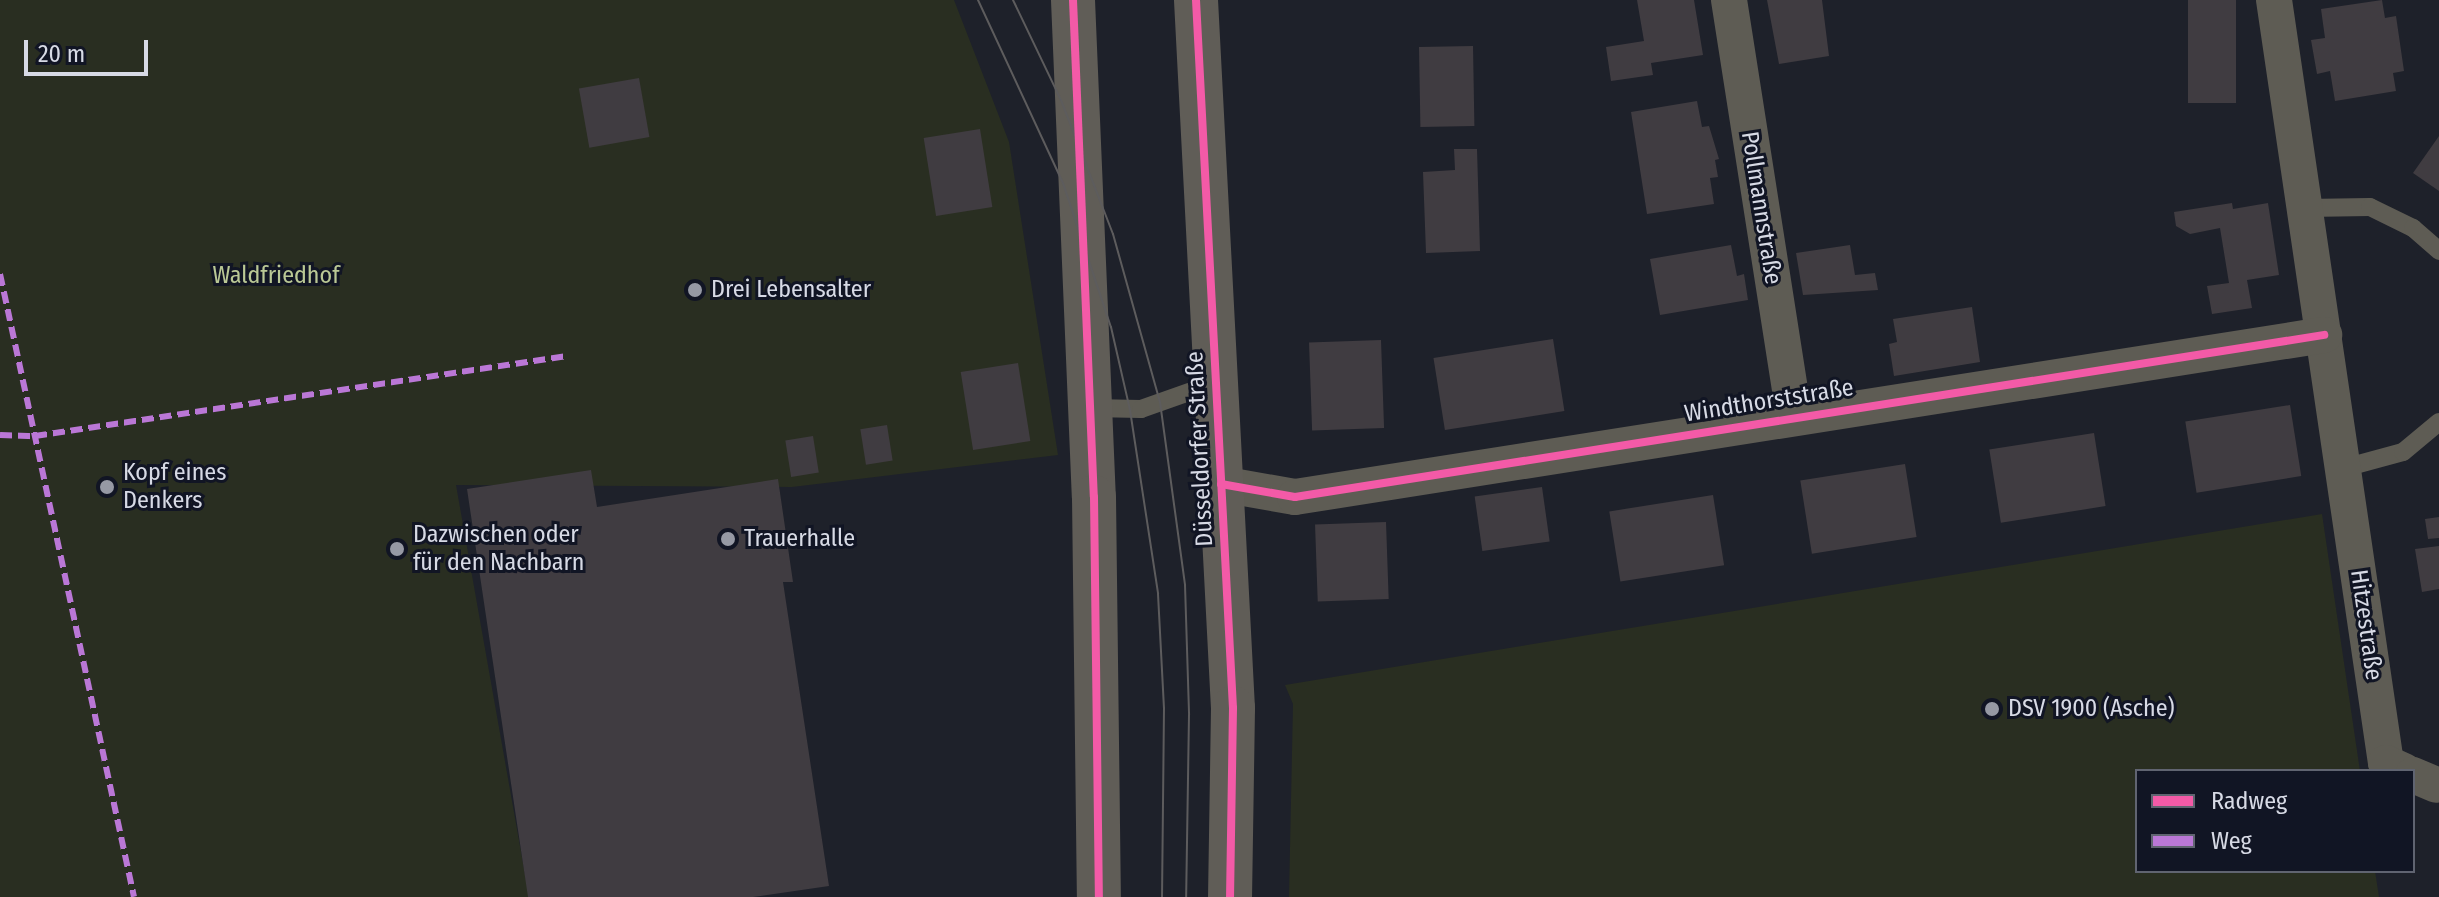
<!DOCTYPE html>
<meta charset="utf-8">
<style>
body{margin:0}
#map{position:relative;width:2439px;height:897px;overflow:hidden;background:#1e212a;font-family:"Fira Sans Condensed",sans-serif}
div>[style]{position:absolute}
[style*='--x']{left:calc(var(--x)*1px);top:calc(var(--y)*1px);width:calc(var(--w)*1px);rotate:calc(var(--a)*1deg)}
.green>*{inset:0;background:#292e21}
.building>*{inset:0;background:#403c41;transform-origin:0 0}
.service>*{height:18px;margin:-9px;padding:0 9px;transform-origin:9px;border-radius:9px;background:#5e5c54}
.minor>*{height:36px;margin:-18px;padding:0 18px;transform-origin:18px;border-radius:18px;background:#5e5c54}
.secondary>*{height:44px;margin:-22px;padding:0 22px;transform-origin:22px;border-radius:22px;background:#605d57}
.tram>*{height:2px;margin:-1px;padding:0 1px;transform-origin:1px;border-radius:1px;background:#5d5c5d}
.quiet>*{height:6px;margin-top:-3px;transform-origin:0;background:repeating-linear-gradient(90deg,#ba77d6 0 12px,transparent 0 18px)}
.cycleway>*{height:8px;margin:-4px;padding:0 4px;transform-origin:4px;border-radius:4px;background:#f35aa7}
.dots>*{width:22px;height:22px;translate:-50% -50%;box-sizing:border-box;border:4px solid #111524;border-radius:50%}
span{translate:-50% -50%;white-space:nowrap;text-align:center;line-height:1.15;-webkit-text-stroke:6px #111524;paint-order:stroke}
.street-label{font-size:24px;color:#d7dae5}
.park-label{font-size:24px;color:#bac895}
.poi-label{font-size:24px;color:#d7dae5}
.left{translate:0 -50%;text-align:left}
.legend{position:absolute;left:2135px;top:769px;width:280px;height:104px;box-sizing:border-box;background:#111524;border:2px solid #606471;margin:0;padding:10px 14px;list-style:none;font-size:24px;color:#d7dae5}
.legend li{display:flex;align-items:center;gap:16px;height:40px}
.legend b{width:40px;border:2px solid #606471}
.scale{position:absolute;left:24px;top:40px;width:124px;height:36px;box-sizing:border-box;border:4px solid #d7dae5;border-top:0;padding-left:10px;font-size:24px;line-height:28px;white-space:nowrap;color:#d7dae5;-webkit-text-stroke:6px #111524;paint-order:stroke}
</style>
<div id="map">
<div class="green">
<i style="clip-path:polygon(0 0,954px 0,1009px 142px,1058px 455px,792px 487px,456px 485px,529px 897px,0 897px)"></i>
<i style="clip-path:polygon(2322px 514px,2360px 771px,2137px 771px,2137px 871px,2375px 871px,2379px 897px,1289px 897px,1293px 704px,1285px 685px)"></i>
</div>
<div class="building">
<i style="clip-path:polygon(1637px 0,1694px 0,1703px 55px,1651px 63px,1653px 75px,1611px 81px,1606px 47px,1644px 41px)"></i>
<i style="clip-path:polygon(1767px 0,1822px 0,1829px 56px,1779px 64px)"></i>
<i style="left:2188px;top:0;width:48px;height:103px"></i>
<i style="clip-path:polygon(2382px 0,2385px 18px,2396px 16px,2404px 71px,2393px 73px,2396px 91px,2335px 101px,2330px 71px,2317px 74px,2311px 40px,2325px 38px,2321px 9px)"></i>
<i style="left:1473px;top:46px;width:80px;height:54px;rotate:89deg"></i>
<i style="left:639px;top:78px;width:60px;height:61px;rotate:80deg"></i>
<i style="clip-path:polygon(1697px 101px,1702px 127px,1709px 126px,1719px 159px,1715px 160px,1718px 177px,1710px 178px,1714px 204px,1647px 214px,1631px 112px)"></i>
<i style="left:980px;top:129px;width:79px;height:57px;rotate:81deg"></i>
<i style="clip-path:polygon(2439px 136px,2439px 191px,2413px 173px)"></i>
<i style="clip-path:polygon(1454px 149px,1477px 149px,1480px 251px,1426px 253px,1423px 172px,1455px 170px)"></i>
<i style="clip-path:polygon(2232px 203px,2233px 209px,2268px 203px,2279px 275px,2247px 280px,2252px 308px,2212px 314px,2207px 286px,2229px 283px,2220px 228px,2190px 234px,2176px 226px,2174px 212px)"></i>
<i style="clip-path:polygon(1731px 245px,1737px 276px,1744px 274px,1748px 300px,1660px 315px,1650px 259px)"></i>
<i style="clip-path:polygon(1850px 245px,1855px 275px,1875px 273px,1878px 290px,1803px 295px,1796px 253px)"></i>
<i style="clip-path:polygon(1972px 307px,1980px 362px,1894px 376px,1889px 344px,1897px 342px,1893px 319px)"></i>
<i style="left:1553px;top:339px;width:73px;height:121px;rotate:81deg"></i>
<i style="left:1381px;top:340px;width:88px;height:72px;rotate:88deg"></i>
<i style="left:1018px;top:363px;width:79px;height:58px;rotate:81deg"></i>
<i style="left:2290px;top:405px;width:72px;height:106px;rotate:81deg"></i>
<i style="left:887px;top:425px;width:36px;height:27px;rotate:81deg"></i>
<i style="left:2094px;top:433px;width:74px;height:106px;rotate:81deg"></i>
<i style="left:813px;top:436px;width:37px;height:28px;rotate:81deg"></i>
<i style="left:1905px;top:464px;width:74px;height:106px;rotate:81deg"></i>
<i style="clip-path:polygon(591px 470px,597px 507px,778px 479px,793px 582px,783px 582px,829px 886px,753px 897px,528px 897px,467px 489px)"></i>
<i style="left:1542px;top:487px;width:55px;height:68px;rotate:82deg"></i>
<i style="left:1713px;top:495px;width:71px;height:105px;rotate:81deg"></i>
<i style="clip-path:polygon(2439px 517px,2439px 538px,2428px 539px,2425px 519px)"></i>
<i style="left:1386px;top:522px;width:77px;height:71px;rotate:88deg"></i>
<i style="clip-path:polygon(2439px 546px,2439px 589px,2422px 592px,2415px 549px)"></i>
</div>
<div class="service">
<i style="--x:2306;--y:208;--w:64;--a:-0.9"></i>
<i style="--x:2370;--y:207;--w:48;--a:26"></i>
<i style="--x:2413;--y:228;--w:35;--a:41"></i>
<i style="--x:1091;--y:408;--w:50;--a:1.1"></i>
<i style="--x:1141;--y:409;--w:78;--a:-19.4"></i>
<i style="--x:2344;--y:468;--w:61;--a:-15.2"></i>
<i style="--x:2403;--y:452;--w:47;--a:-39.8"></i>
</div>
<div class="minor">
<i style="--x:1729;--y:0;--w:421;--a:81.1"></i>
<i style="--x:2274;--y:0;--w:771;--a:81.65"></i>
<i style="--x:2386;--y:763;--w:20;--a:24"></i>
<i style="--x:1221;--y:484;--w:75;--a:10"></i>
<i style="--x:1295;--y:497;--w:1042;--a:-8.95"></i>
<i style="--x:2413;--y:775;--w:25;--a:23"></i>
</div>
<div class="secondary">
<i style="--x:1073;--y:0;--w:497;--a:87.6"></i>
<i style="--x:1094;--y:497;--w:400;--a:89.3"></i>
<i style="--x:1196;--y:0;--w:709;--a:87.01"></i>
<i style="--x:1233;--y:708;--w:189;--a:90.9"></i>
</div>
<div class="tram">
<i style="--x:978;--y:0;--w:202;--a:65.1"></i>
<i style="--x:1063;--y:183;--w:152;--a:71.6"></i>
<i style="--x:1111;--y:327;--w:85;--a:77.1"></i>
<i style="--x:1130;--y:410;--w:186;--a:81.3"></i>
<i style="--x:1158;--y:594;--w:114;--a:87"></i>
<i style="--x:1164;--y:708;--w:189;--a:90.6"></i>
<i style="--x:1013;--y:0;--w:111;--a:64.4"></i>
<i style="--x:1061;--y:100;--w:144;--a:68.8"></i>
<i style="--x:1113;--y:234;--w:174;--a:74.4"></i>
<i style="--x:1160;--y:402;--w:185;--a:82.2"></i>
<i style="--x:1185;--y:585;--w:130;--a:88.2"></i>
<i style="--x:1189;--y:715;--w:182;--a:90.9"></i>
</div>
<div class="quiet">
<i style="--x:0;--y:274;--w:637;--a:77.86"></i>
<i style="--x:0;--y:435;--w:35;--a:2"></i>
<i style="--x:35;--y:436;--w:538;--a:-8.55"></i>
</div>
<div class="cycleway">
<i style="--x:1073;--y:0;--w:497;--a:87.6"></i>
<i style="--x:1094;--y:497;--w:400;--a:89.3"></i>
<i style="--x:1196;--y:0;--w:709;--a:87.01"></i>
<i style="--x:1233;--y:708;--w:189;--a:90.9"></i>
<i style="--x:1221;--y:484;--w:75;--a:10"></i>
<i style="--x:1295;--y:497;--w:1042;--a:-8.95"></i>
</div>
<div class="dots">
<i style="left:695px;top:290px;background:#9699a4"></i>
<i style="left:107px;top:487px;background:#9699a4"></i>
<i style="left:728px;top:539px;background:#9699a4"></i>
<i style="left:397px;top:549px;background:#9699a4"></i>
<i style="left:1992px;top:709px;background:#9699a4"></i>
</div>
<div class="street-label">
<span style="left:1761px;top:208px;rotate:81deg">Pollmannstraße</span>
<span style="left:1769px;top:401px;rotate:-9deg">Windthorststraße</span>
<span style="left:1200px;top:449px;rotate:-93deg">Düsseldorfer Straße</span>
<span style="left:2366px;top:625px;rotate:82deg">Hitzestraße</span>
</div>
<div class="park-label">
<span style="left:276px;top:276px">Waldfriedhof</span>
</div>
<div class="poi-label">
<span class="left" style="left:711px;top:290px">Drei Lebensalter</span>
<span class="left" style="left:123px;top:487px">Kopf eines<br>Denkers</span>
<span class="left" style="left:413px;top:549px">Dazwischen oder<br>für den Nachbarn</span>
<span class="left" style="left:744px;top:539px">Trauerhalle</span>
<span class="left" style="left:2008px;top:709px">DSV 1900 (Asche)</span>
</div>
<ul class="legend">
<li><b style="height:10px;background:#f35aa7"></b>Radweg</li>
<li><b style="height:10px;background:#ba77d6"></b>Weg</li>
</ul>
<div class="scale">20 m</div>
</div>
